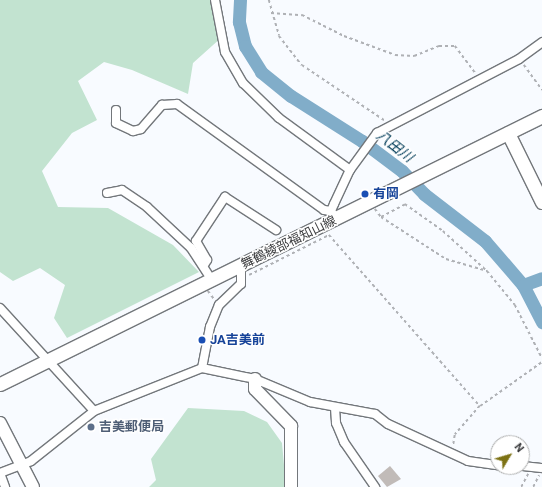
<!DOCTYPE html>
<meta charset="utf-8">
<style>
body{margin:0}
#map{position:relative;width:542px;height:487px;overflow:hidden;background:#f8fbff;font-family:Roboto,"Noto Sans JP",sans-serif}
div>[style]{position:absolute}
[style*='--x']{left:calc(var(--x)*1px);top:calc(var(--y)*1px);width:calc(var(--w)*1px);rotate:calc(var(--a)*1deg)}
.green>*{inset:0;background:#c2e3d0}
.river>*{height:13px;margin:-6.5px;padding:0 6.5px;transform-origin:6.5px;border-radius:6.5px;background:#81adc9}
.building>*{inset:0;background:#c1bbb8}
.path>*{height:1.5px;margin-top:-0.75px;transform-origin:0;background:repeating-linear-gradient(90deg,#afb1b5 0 3px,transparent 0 6px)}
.roads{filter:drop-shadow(1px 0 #73777b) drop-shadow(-1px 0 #73777b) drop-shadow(0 1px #73777b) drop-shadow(0 -1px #73777b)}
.street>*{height:8px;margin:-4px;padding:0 4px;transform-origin:4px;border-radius:4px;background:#fff}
.secondary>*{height:12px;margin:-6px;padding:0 6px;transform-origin:6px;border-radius:6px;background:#fff}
.primary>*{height:13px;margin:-6.5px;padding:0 6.5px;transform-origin:6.5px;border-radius:6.5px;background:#fff}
.dots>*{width:11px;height:11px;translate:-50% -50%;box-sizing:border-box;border:2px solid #fff;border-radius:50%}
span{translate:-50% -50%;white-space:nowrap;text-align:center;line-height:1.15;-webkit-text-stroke:3px #fff;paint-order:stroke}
.transit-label{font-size:13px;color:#164399;font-weight:700}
.left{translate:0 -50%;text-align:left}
.street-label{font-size:13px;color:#3a3b3d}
.service-label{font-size:13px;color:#4e5e75;font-weight:700}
.water-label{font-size:14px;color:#023d5a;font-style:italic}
.north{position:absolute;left:490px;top:435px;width:40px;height:40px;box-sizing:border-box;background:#fff;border:1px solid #b0b1b1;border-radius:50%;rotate:52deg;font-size:11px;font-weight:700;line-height:16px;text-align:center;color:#3a3b3d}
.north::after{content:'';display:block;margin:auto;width:14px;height:18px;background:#7d7214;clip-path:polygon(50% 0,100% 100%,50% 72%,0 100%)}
</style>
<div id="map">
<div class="green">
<i style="clip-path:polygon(0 0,210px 0,222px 37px,193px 63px,188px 94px,132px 70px,104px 62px,78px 81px,97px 120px,72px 133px,42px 171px,58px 207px,108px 208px,173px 245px,199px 272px,67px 338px,54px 318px,65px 285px,40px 268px,13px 281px,0 272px)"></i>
<i style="clip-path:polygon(188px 408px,244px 411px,267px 422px,282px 443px,286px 487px,149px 487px,156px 480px,151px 459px)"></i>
</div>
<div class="river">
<i style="--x:240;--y:0;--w:22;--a:93"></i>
<i style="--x:239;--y:22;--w:25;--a:76"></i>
<i style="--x:245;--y:46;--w:31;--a:58"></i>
<i style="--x:261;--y:72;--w:38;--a:39"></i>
<i style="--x:291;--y:96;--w:84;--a:32.4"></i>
<i style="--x:362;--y:141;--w:50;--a:36.9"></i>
<i style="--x:402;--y:171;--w:32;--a:46"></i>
<i style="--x:424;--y:194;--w:77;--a:37.6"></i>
<i style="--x:485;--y:241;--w:58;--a:49.2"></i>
<i style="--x:523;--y:285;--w:42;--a:62.8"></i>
<i style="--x:523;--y:285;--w:20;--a:-20"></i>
</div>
<div class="building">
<i style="clip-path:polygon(390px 466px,401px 479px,387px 487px,378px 476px)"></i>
</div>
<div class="path">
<i style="--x:269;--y:0;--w:37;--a:74"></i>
<i style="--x:279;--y:36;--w:37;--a:52"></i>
<i style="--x:302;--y:65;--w:99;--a:33.9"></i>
<i style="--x:271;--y:13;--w:31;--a:4"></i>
<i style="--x:302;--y:15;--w:47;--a:26.6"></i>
<i style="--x:344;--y:36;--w:54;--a:20.4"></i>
<i style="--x:395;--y:55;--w:19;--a:3"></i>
<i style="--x:414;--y:56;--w:27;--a:-22"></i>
<i style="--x:439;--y:46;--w:16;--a:0"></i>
<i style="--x:455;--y:46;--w:35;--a:53"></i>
<i style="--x:524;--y:65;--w:31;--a:54"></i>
<i style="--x:375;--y:209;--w:10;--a:53"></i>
<i style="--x:381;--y:217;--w:77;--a:32.9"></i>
<i style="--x:446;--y:259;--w:43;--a:16.3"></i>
<i style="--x:487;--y:271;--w:44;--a:50.5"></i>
<i style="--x:515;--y:305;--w:59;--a:63"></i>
<i style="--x:381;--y:217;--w:27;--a:-28"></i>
<i style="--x:405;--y:204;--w:47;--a:35.4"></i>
<i style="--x:443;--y:231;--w:58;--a:42.2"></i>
<i style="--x:249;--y:275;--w:89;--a:-26.6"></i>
<i style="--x:329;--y:235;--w:228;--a:48.6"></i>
<i style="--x:480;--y:406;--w:38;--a:131"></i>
<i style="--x:455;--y:435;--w:12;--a:99"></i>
<i style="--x:208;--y:291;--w:10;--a:53"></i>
<i style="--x:480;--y:406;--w:76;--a:-35.4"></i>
<i style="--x:521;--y:487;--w:15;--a:-62"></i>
<i style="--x:533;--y:487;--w:13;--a:-63"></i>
</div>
<div class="roads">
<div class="street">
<i style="--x:215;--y:0;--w:53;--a:79.1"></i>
<i style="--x:225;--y:52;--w:36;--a:60"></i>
<i style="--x:243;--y:83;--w:50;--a:44.2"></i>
<i style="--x:279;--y:118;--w:88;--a:36.2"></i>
<i style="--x:116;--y:110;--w:13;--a:90"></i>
<i style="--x:116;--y:123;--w:19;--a:25"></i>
<i style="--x:133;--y:131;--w:8;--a:-14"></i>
<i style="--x:141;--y:129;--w:32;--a:-49"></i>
<i style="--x:162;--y:105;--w:15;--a:-4"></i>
<i style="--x:177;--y:104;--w:181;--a:35.8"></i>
<i style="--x:324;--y:210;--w:7;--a:8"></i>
<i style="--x:107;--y:193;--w:15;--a:-11"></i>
<i style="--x:122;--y:190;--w:30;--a:34"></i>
<i style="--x:147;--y:207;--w:60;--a:43"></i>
<i style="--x:191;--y:248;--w:38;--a:57"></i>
<i style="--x:337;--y:220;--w:11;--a:-124"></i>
<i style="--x:331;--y:211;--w:8;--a:-67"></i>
<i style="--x:334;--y:204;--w:38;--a:-65"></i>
<i style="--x:350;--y:170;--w:46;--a:-53.9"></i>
<i style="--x:377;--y:133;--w:160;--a:-27.5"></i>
<i style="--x:519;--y:59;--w:29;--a:-36"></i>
<i style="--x:204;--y:265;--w:6;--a:-59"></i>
<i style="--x:207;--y:260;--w:22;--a:-120"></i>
<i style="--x:196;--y:241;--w:53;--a:-56.6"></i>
<i style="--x:225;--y:197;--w:61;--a:32.9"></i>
<i style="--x:0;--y:308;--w:139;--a:47.6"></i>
<i style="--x:202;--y:368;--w:42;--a:-79"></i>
<i style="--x:210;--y:327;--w:24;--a:-68"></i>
<i style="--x:219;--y:305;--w:30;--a:-44"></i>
<i style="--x:241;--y:284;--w:18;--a:-90"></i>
<i style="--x:335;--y:408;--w:15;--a:86"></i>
<i style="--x:336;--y:423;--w:21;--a:67"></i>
<i style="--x:344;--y:442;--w:55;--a:55.4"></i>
<i style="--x:522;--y:466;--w:20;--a:6"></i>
<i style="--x:0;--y:473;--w:33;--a:-21"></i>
<i style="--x:31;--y:461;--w:80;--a:-38.4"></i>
<i style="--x:94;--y:411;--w:116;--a:-21.7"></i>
<i style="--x:202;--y:368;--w:54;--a:11.7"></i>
<i style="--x:255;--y:379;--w:60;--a:22.7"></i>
<i style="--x:310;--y:402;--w:66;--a:10.5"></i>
<i style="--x:375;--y:414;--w:16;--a:38"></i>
<i style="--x:388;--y:424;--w:88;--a:24.8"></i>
<i style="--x:468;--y:461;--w:30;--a:8"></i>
<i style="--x:0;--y:473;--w:15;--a:70"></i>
</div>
<div class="secondary">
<i style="--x:255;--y:379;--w:10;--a:90"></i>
<i style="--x:255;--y:389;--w:52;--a:45.8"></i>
<i style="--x:291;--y:426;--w:61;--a:90"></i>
<i style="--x:0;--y:423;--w:72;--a:62.7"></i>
</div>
<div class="primary">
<i style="--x:508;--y:133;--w:77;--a:63.8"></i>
<i style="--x:0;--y:384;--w:605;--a:-26.31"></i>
</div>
</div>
<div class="dots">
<i style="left:365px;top:194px;background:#1a4fb4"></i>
<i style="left:202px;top:340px;background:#1a4fb4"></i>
<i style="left:91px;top:427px;background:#5c6f8a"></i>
</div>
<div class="transit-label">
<span class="left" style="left:373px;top:194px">有岡</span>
<span class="left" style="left:210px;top:340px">JA吉美前</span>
</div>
<div class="street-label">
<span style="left:289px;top:243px;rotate:-26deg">舞鶴綾部福知山線</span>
</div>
<div class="service-label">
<span class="left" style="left:99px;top:427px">吉美郵便局</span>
</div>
<div class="water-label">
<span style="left:395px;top:146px;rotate:38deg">八田川</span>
</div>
<div class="north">N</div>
</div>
